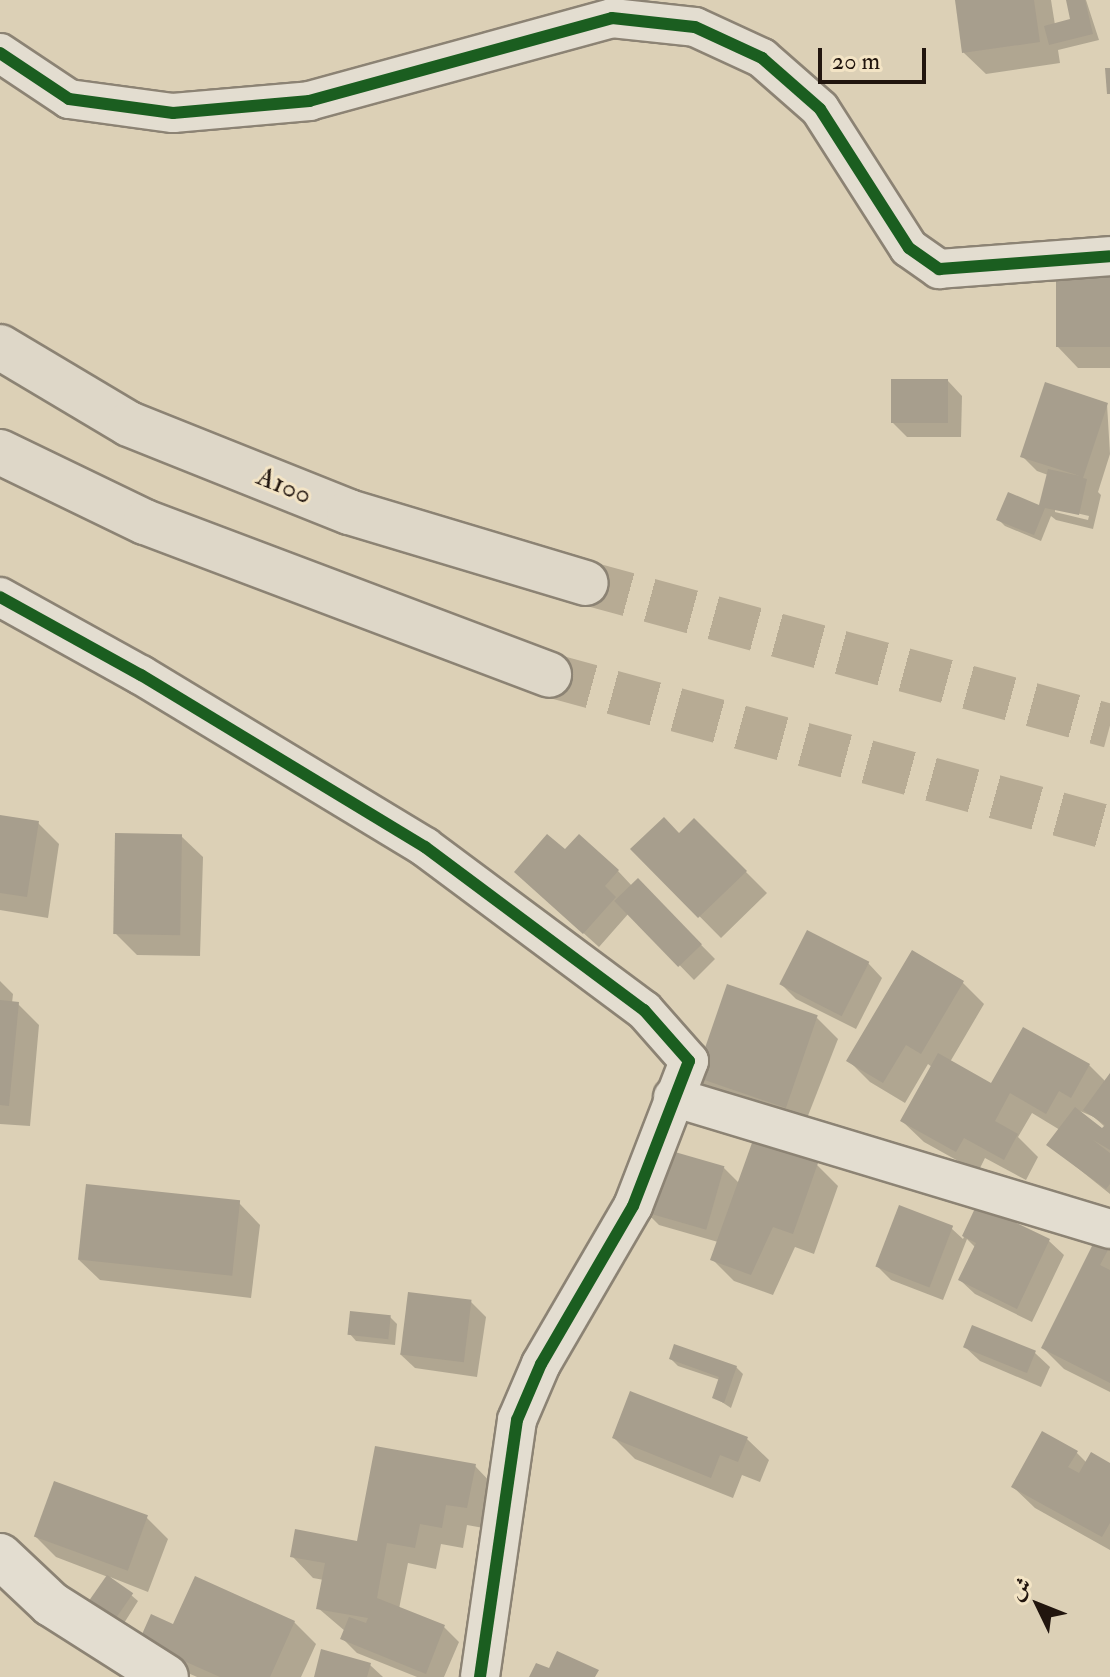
<!DOCTYPE html>
<meta charset="utf-8">
<style>
body{margin:0}
#map{position:relative;width:1110px;height:1677px;overflow:hidden;background:#dcd0b6;font-family:"IM FELL Double Pica",Amiri,serif}
div>[style]{position:absolute}
[style*='--x']{left:calc(var(--x)*1px);top:calc(var(--y)*1px);width:calc(var(--w)*1px);rotate:calc(var(--a)*1deg)}
.shadow>*{inset:0;background:#0003}
.building>*{inset:0;background:#a79e8d;transform-origin:0 0}
.motorway-tunnel>*{height:44px;margin-top:-22px;transform-origin:0;background:repeating-linear-gradient(90deg,#b7ab94 0 44px,transparent 0 66px)}
.roads{filter:drop-shadow(2px 0 #8c8374) drop-shadow(-2px 0 #8c8374) drop-shadow(0 2px #8c8374) drop-shadow(0 -2px #8c8374)}
.minor>*{height:38px;margin:-19px;padding:0 19px;transform-origin:19px;border-radius:19px;background:#e3ddd0}
.tertiary>*{height:44px;margin:-22px;padding:0 22px;transform-origin:22px;border-radius:22px;background:#e3ddd0}
.motorway>*{height:44px;margin:-22px;padding:0 22px;transform-origin:22px;border-radius:22px;background:#ded7c8}
.cycleway>*{height:12px;margin:-6px;padding:0 6px;transform-origin:6px;border-radius:6px;background:#1b5e20}
span{translate:-50% -50%;white-space:nowrap;text-align:center;line-height:1.15;-webkit-text-stroke:6px #f3e4c5;paint-order:stroke}
.street-label{font-size:28px;color:#21150e}
.north{position:absolute;left:998px;top:1565px;width:80px;height:80px;-webkit-text-stroke:6px #f3e4c5;paint-order:stroke;rotate:313deg;font-size:22px;font-weight:700;line-height:32px;text-align:center;color:#21150e}
.north::after{content:'';display:block;margin:auto;width:28px;height:36px;background:#21150e;clip-path:polygon(50% 0,100% 100%,50% 72%,0 100%)}
.scale{position:absolute;left:818px;top:48px;width:108px;height:36px;box-sizing:border-box;border:4px solid #21150e;border-top:0;padding-left:10px;font-size:24px;line-height:28px;white-space:nowrap;color:#21150e;-webkit-text-stroke:6px #f3e4c5;paint-order:stroke}
</style>
<div id="map">
<div class="shadow">
<i style="clip-path:polygon(957px 0,1051px 0,1055px 25px,1073px 21px,1070px 0,1086px 0,1099px 40px,1058px 50px,1060px 63px,986px 74px,964px 53px)"></i>
<i style="clip-path:polygon(1110px 274px,1110px 368px,1078px 368px,1057px 346px)"></i>
<i style="clip-path:polygon(948px 381px,962px 396px,961px 437px,907px 437px,892px 422px)"></i>
<i style="clip-path:polygon(evenodd,1107px 404px,1110px 454px,1098px 492px,1101px 495px,1093px 529px,1056px 520px,1051px 516px,1041px 541px,1005px 526px,998px 519px,1040px 508px,1048px 475px,1037px 471px,1022px 456px,1107px 404px,1055px 508px,1089px 516px,1088px 520px,1055px 512px,1055px 508px)"></i>
<i style="clip-path:polygon(0 817px,38px 823px,59px 844px,48px 918px,0 910px)"></i>
<i style="clip-path:polygon(694px 820px,767px 893px,721px 938px,633px 849px,679px 835px)"></i>
<i style="clip-path:polygon(181px 836px,203px 857px,200px 956px,137px 955px,115px 933px)"></i>
<i style="clip-path:polygon(565px 852px,618px 871px,632px 886px,638px 881px,715px 959px,694px 980px,629px 913px,599px 947px,531px 886px)"></i>
<i style="clip-path:polygon(868px 963px,882px 978px,856px 1029px,796px 999px,782px 985px)"></i>
<i style="clip-path:polygon(0 981px,13px 994px,12px 1003px,18px 1004px,39px 1025px,30px 1126px,0 1124px)"></i>
<i style="clip-path:polygon(evenodd,962px 982px,984px 1004px,950px 1062px,992px 1085px,1089px 1065px,1106px 1082px,1110px 1077px,1110px 1194px,1049px 1145px,1060px 1130px,1032px 1113px,1018px 1137px,1038px 1157px,1026px 1180px,985px 1158px,978px 1172px,924px 1142px,902px 1121px,932px 1067px,928px 1064px,905px 1103px,870px 1082px,849px 1061px,962px 982px,1080px 1111px,1094px 1117px,1105px 1127px,1103px 1131px,1080px 1111px)"></i>
<i style="clip-path:polygon(817px 1018px,838px 1039px,802px 1131px,714px 1096px,693px 1075px)"></i>
<i style="clip-path:polygon(663px 1151px,724px 1168px,739px 1183px,817px 1165px,838px 1186px,814px 1254px,795px 1247px,773px 1295px,734px 1281px,712px 1259px,718px 1242px,659px 1225px,645px 1211px)"></i>
<i style="clip-path:polygon(239px 1203px,260px 1225px,251px 1298px,100px 1280px,78px 1259px)"></i>
<i style="clip-path:polygon(978px 1207px,1049px 1241px,1064px 1255px,1032px 1322px,975px 1294px,960px 1280px,976px 1248px,967px 1239px,943px 1300px,891px 1280px,877px 1266px,951px 1228px,963px 1239px)"></i>
<i style="clip-path:polygon(1110px 1239px,1110px 1392px,1064px 1369px,1043px 1348px)"></i>
<i style="clip-path:polygon(471px 1302px,486px 1317px,477px 1377px,415px 1368px,400px 1354px)"></i>
<i style="clip-path:polygon(390px 1317px,397px 1324px,395px 1345px,356px 1341px,350px 1334px)"></i>
<i style="clip-path:polygon(973px 1327px,1035px 1353px,1050px 1367px,1041px 1387px,980px 1361px,965px 1347px)"></i>
<i style="clip-path:polygon(671px 1359px,736px 1367px,743px 1374px,731px 1408px,714px 1397px,720px 1380px,678px 1366px)"></i>
<i style="clip-path:polygon(614px 1438px,747px 1439px,769px 1460px,760px 1482px,742px 1475px,733px 1498px,635px 1459px)"></i>
<i style="clip-path:polygon(1076px 1452px,1087px 1463px,1110px 1465px,1110px 1550px,1035px 1508px,1013px 1487px)"></i>
<i style="clip-path:polygon(475px 1466px,496px 1488px,489px 1529px,467px 1525px,463px 1548px,441px 1544px,436px 1569px,408px 1563px,399px 1609px,444px 1627px,459px 1642px,444px 1677px,417px 1677px,357px 1653px,342px 1638px,345px 1631px,318px 1608px,324px 1580px,313px 1578px,292px 1556px,359px 1543px)"></i>
<i style="clip-path:polygon(146px 1517px,168px 1539px,148px 1592px,110px 1577px,138px 1601px,119px 1631px,95px 1614px,108px 1577px,56px 1557px,35px 1536px)"></i>
<i style="clip-path:polygon(294px 1622px,316px 1644px,301px 1677px,197px 1677px,163px 1662px,174px 1626px)"></i>
<i style="clip-path:polygon(370px 1665px,383px 1677px,317px 1677px)"></i>
</div>
<div class="building">
<i style="clip-path:polygon(955px 0,1034px 0,1040px 42px,962px 53px)"></i>
<i style="clip-path:polygon(1066px 0,1085px 0,1093px 34px,1049px 45px,1044px 26px,1070px 19px)"></i>
<i style="clip-path:polygon(1105px 68px,1110px 68px,1110px 94px,1107px 94px)"></i>
<i style="left:1056px;top:272px;width:54px;height:75px"></i>
<i style="left:891px;top:379px;width:57px;height:44px"></i>
<i style="clip-path:polygon(1045px 382px,1108px 403px,1083px 478px,1087px 479px,1079px 515px,1045px 508px,1034px 535px,996px 520px,1008px 492px,1039px 505px,1048px 469px,1080px 476px,1020px 457px)"></i>
<i style="clip-path:polygon(0 815px,39px 821px,27px 897px,0 893px)"></i>
<i style="clip-path:polygon(664px 817px,679px 833px,694px 818px,747px 871px,698px 918px,630px 849px)"></i>
<i style="left:115px;top:833px;width:67px;height:101px;rotate:1deg"></i>
<i style="clip-path:polygon(547px 834px,565px 849px,579px 834px,619px 870px,605px 886px,616px 897px,583px 934px,514px 872px)"></i>
<i style="left:638px;top:878px;width:92px;height:33px;rotate:46deg"></i>
<i style="left:807px;top:930px;width:70px;height:61px;rotate:27deg"></i>
<i style="clip-path:polygon(912px 950px,964px 981px,921px 1054px,906px 1045px,883px 1083px,846px 1061px)"></i>
<i style="left:727px;top:984px;width:96px;height:98px;rotate:19deg"></i>
<i style="clip-path:polygon(0 1000px,19px 1002px,9px 1106px,0 1105px)"></i>
<i style="clip-path:polygon(1023px 1027px,1090px 1064px,1071px 1098px,1059px 1091px,1046px 1114px,1010px 1093px,995px 1121px,1018px 1134px,1004px 1160px,964px 1138px,956px 1152px,900px 1121px,938px 1053px,991px 1083px)"></i>
<i style="clip-path:polygon(1110px 1073px,1110px 1150px,1093px 1140px,1110px 1153px,1110px 1184px,1106px 1189px,1046px 1145px,1075px 1107px,1102px 1128px,1105px 1125px,1083px 1110px)"></i>
<i style="clip-path:polygon(753px 1140px,818px 1163px,793px 1234px,773px 1227px,751px 1275px,710px 1260px)"></i>
<i style="left:661px;top:1148px;width:66px;height:66px;rotate:16deg"></i>
<i style="left:86px;top:1184px;width:155px;height:76px;rotate:6deg"></i>
<i style="clip-path:polygon(977px 1204px,1050px 1239px,1017px 1309px,958px 1280px,976px 1243px,962px 1236px)"></i>
<i style="left:899px;top:1205px;width:58px;height:66px;rotate:21deg"></i>
<i style="clip-path:polygon(1099px 1232px,1110px 1246px,1100px 1265px,1110px 1270px,1110px 1383px,1041px 1348px)"></i>
<i style="left:408px;top:1292px;width:64px;height:63px;rotate:7deg"></i>
<i style="left:350px;top:1311px;width:41px;height:24px;rotate:6deg"></i>
<i style="left:972px;top:1325px;width:69px;height:24px;rotate:22deg"></i>
<i style="clip-path:polygon(674px 1344px,737px 1366px,724px 1403px,712px 1398px,719px 1377px,669px 1359px)"></i>
<i style="clip-path:polygon(630px 1391px,748px 1437px,738px 1462px,720px 1455px,711px 1478px,612px 1438px)"></i>
<i style="clip-path:polygon(1042px 1431px,1078px 1451px,1068px 1467px,1079px 1473px,1091px 1452px,1110px 1463px,1110px 1523px,1102px 1537px,1011px 1487px)"></i>
<i style="clip-path:polygon(375px 1446px,476px 1464px,467px 1508px,446px 1505px,442px 1528px,420px 1524px,415px 1548px,387px 1543px,377px 1598px,445px 1625px,426px 1674px,340px 1639px,349px 1617px,366px 1623px,368px 1618px,316px 1609px,325px 1563px,290px 1557px,295px 1529px,357px 1541px)"></i>
<i style="left:54px;top:1481px;width:100px;height:59px;rotate:20deg"></i>
<i style="left:107px;top:1575px;width:32px;height:39px;rotate:35deg"></i>
<i style="clip-path:polygon(195px 1576px,295px 1621px,270px 1677px,220px 1677px,139px 1641px,151px 1614px,173px 1624px)"></i>
<i style="clip-path:polygon(321px 1649px,371px 1663px,367px 1677px,314px 1677px)"></i>
<i style="clip-path:polygon(557px 1651px,599px 1670px,595px 1677px,529px 1677px,536px 1663px,549px 1668px)"></i>
</div>
<div class="motorway-tunnel">
<i style="--x:586;--y:583;--w:543;--a:15.26"></i>
<i style="--x:549;--y:675;--w:581;--a:15.26"></i>
</div>
<div class="roads">
<div class="minor">
<i style="--x:0;--y:53;--w:83;--a:33.7"></i>
<i style="--x:69;--y:99;--w:105;--a:7.7"></i>
<i style="--x:173;--y:113;--w:137;--a:-5"></i>
<i style="--x:309;--y:101;--w:314;--a:-15.3"></i>
<i style="--x:612;--y:18;--w:83;--a:6.2"></i>
<i style="--x:695;--y:27;--w:74;--a:24.8"></i>
<i style="--x:762;--y:58;--w:77;--a:41.3"></i>
<i style="--x:820;--y:109;--w:165;--a:57.4"></i>
<i style="--x:909;--y:248;--w:37;--a:35"></i>
<i style="--x:939;--y:269;--w:171;--a:-4.3"></i>
<i style="--x:0;--y:597;--w:161;--a:29"></i>
<i style="--x:141;--y:675;--w:332;--a:31.2"></i>
<i style="--x:425;--y:847;--w:273;--a:36.7"></i>
<i style="--x:644;--y:1010;--w:68;--a:48.6"></i>
<i style="--x:689;--y:1061;--w:155;--a:111.1"></i>
<i style="--x:633;--y:1206;--w:183;--a:120.2"></i>
<i style="--x:541;--y:1364;--w:61;--a:113.2"></i>
<i style="--x:517;--y:1420;--w:260;--a:98.2"></i>
<i style="--x:673;--y:1097;--w:457;--a:16.8"></i>
</div>
<div class="tertiary">
<i style="--x:0;--y:1556;--w:70;--a:43.3"></i>
<i style="--x:51;--y:1604;--w:136;--a:32.4"></i>
</div>
<div class="motorway">
<i style="--x:0;--y:347;--w:150;--a:30.8"></i>
<i style="--x:129;--y:424;--w:237;--a:21.8"></i>
<i style="--x:349;--y:512;--w:247;--a:16.7"></i>
<i style="--x:0;--y:452;--w:161;--a:25.8"></i>
<i style="--x:145;--y:522;--w:432;--a:20.7"></i>
</div>
</div>
<div class="cycleway">
<i style="--x:0;--y:53;--w:83;--a:33.7"></i>
<i style="--x:69;--y:99;--w:105;--a:7.7"></i>
<i style="--x:173;--y:113;--w:137;--a:-5"></i>
<i style="--x:309;--y:101;--w:314;--a:-15.3"></i>
<i style="--x:612;--y:18;--w:83;--a:6.2"></i>
<i style="--x:695;--y:27;--w:74;--a:24.8"></i>
<i style="--x:762;--y:58;--w:77;--a:41.3"></i>
<i style="--x:820;--y:109;--w:165;--a:57.4"></i>
<i style="--x:909;--y:248;--w:37;--a:35"></i>
<i style="--x:939;--y:269;--w:171;--a:-4.3"></i>
<i style="--x:0;--y:597;--w:161;--a:29"></i>
<i style="--x:141;--y:675;--w:332;--a:31.2"></i>
<i style="--x:425;--y:847;--w:273;--a:36.7"></i>
<i style="--x:644;--y:1010;--w:68;--a:48.6"></i>
<i style="--x:689;--y:1061;--w:155;--a:111.1"></i>
<i style="--x:633;--y:1206;--w:183;--a:120.2"></i>
<i style="--x:541;--y:1364;--w:61;--a:113.2"></i>
<i style="--x:517;--y:1420;--w:260;--a:98.2"></i>
</div>
<div class="street-label">
<span style="left:284px;top:486px;rotate:22deg">A100</span>
</div>
<div class="north">ش</div>
<div class="scale">20 m</div>
</div>
